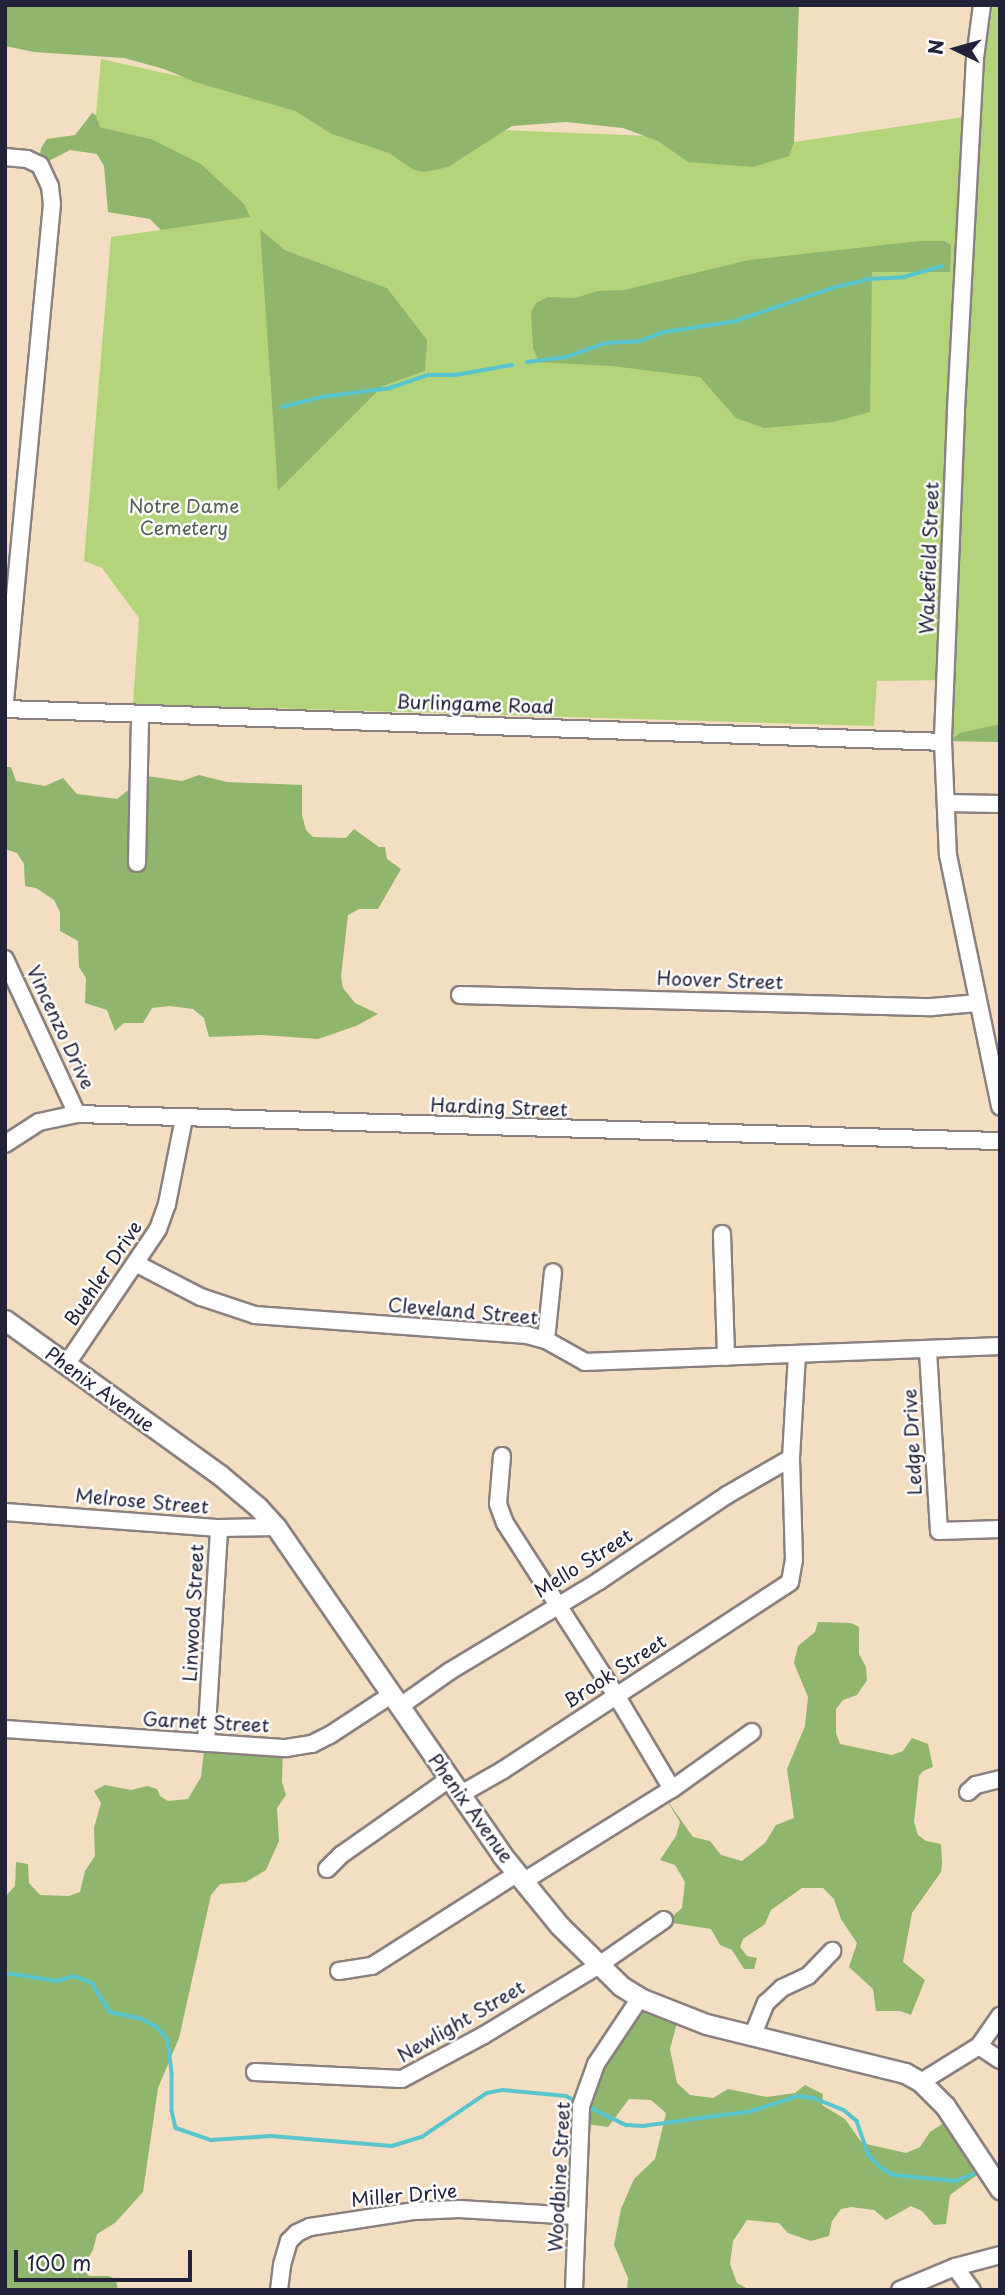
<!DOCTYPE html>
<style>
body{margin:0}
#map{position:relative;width:1005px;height:2295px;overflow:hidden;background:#f3dec1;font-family:"Playpen Sans",sans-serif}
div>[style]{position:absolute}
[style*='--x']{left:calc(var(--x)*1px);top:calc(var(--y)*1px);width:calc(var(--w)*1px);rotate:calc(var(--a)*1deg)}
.green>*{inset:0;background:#b4d47c}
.forest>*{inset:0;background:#8fb66c}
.stream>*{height:3.5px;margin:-1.75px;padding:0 1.75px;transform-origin:1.75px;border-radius:1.75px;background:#58c5ce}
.roads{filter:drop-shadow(2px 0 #8a807e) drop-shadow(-2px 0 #8a807e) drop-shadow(0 2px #8a807e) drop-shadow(0 -2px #8a807e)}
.minor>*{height:16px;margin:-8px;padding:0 8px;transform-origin:8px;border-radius:8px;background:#fff}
.major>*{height:19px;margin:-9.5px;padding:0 9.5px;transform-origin:9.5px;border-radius:9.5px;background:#fff}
span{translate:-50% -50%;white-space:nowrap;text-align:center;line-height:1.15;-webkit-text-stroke:5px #fff;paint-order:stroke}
.park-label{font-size:19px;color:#556052}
.street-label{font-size:19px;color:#22223b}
.frame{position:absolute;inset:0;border:7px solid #22223b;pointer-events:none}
.north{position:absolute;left:921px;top:14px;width:70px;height:70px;-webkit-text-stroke:5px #fff;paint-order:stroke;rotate:275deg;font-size:19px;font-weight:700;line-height:28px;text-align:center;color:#22223b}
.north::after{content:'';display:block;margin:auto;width:24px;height:32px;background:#22223b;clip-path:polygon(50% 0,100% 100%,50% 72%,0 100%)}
.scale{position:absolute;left:14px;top:2250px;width:178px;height:32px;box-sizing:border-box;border:4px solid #22223b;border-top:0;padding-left:9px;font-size:21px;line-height:24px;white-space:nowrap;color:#22223b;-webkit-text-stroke:5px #fff;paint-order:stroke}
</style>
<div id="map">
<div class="green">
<i style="clip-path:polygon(evenodd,993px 5px,1000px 5px,1000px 742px,949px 741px,952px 680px,877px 681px,874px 726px,133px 704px,139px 618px,102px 568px,84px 561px,111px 237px,249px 217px,151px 139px,100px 127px,96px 115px,101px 59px,406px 126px,794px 142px,971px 116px,972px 100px,981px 99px,983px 69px,993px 5px,261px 230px,285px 250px,387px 288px,425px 371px,383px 386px,279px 490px,261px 230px)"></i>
</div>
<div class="forest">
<i style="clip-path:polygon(5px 5px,799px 5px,794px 142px,789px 156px,753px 167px,688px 162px,658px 141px,623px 128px,566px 122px,512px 126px,448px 167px,425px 172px,414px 170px,389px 153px,332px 134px,295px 111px,195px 82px,164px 69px,124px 58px,34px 52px,5px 46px)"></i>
<i style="clip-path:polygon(92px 113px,96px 115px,100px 127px,151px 139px,201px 164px,244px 204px,250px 217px,161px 230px,150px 219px,108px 212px,104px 166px,97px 154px,70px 150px,39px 166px,41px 148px,47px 139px,75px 135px)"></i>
<i style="clip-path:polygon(260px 229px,285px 250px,387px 288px,427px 340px,425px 371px,383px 386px,278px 491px)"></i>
<i style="clip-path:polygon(920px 241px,945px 241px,951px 245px,950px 272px,872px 272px,870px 412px,833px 422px,764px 428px,736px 418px,700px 377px,612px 366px,539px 362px,533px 348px,531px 313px,536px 303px,548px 297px,575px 298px,598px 291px,624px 290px,749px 260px)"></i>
<i style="clip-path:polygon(1000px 724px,1000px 742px,949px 741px,960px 733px)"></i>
<i style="clip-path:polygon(5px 767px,11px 767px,16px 781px,45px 786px,63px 778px,77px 794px,117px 799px,146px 776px,182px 781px,199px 775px,227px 782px,302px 785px,302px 815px,306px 830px,313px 837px,346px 838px,354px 829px,379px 847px,385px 847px,387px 859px,401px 869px,378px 909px,359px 909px,348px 915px,341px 976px,343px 988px,355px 1003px,378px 1014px,356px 1026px,318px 1039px,262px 1035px,209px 1037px,204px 1018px,193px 1009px,170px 1006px,152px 1008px,143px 1023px,124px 1023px,115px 1031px,107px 1010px,85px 1003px,86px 978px,79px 967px,78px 941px,60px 931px,60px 912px,54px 900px,36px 888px,25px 886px,24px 864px,17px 853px,5px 849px)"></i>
<i style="clip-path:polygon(818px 1622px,851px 1623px,859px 1627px,859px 1654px,866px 1667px,867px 1680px,857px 1695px,843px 1700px,836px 1709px,836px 1733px,840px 1744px,892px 1755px,903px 1751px,912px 1738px,928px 1744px,933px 1767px,923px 1771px,919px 1776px,914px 1822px,918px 1835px,926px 1841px,941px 1844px,942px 1863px,941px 1872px,912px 1913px,903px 1962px,925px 1980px,911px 2015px,900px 2011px,876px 2011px,873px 1989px,849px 1967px,857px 1943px,841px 1919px,834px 1899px,823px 1888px,802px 1888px,771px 1910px,765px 1924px,743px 1939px,740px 1947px,747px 1956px,757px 1958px,754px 1969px,744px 1969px,732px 1950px,720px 1945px,711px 1929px,666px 1922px,682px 1908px,685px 1882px,675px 1865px,660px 1860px,676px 1836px,680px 1822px,664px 1796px,693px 1837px,710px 1841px,721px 1855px,742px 1861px,765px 1843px,776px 1825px,794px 1818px,787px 1769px,805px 1726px,808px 1697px,794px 1663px,798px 1646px,815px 1632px)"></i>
<i style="clip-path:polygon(205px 1743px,283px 1749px,282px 1782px,286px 1795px,277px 1808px,279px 1841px,266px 1870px,246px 1882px,220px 1884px,211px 1895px,179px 2038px,158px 2088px,143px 2192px,115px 2223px,97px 2234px,93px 2250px,82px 2268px,89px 2276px,108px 2276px,116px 2279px,118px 2290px,5px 2290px,5px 1897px,15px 1886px,16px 1862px,28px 1864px,29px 1883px,40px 1895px,69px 1896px,80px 1892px,85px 1871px,95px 1856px,94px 1828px,101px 1803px,94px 1791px,105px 1785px,131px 1790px,147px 1786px,157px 1789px,160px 1796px,168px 1801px,188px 1799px,201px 1777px)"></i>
<i style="clip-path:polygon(637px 2000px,679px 2015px,670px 2049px,677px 2083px,690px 2095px,713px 2098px,728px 2089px,767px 2097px,795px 2093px,805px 2085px,823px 2094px,822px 2105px,845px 2119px,862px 2143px,906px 2153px,920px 2147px,930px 2132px,951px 2118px,984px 2170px,950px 2195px,946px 2224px,934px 2225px,922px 2211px,911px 2206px,886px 2220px,874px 2210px,851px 2207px,841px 2209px,832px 2221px,829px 2236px,811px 2241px,788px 2233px,779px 2223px,747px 2220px,733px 2241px,730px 2264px,737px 2283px,750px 2290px,627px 2290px,628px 2278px,614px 2245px,621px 2209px,634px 2179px,655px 2159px,666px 2113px,651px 2100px,629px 2099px,608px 2127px,580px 2123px,580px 2102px)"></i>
</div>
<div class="stream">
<i style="--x:527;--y:362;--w:40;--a:-7.1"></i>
<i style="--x:567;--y:357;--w:41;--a:-19.7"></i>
<i style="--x:606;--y:343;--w:34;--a:-3"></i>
<i style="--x:640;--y:341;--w:27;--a:-20"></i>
<i style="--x:665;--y:332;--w:72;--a:-8.8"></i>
<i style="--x:736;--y:321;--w:102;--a:-18.8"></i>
<i style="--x:833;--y:288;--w:37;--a:-14"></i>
<i style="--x:869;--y:279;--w:35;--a:-3"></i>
<i style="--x:904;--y:277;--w:40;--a:-16"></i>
<i style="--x:282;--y:407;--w:41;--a:-14"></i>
<i style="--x:322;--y:397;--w:69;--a:-7.5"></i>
<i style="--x:390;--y:388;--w:40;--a:-18.9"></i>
<i style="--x:428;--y:375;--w:28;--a:0"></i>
<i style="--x:456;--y:375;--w:57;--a:-10.1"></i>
<i style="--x:5;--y:1973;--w:54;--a:8.6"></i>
<i style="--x:58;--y:1981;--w:17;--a:-17"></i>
<i style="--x:74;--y:1976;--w:19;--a:21"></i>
<i style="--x:92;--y:1983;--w:34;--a:58"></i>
<i style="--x:110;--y:2012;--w:33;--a:12"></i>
<i style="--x:142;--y:2019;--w:17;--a:28"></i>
<i style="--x:157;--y:2027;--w:17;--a:50"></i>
<i style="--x:168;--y:2040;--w:34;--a:83"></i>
<i style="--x:172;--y:2074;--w:37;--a:90"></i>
<i style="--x:172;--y:2111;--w:17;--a:77"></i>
<i style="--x:176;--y:2128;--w:37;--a:19"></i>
<i style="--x:211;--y:2140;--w:60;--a:-3.8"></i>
<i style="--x:271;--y:2136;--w:121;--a:4.7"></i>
<i style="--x:392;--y:2146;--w:31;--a:-17"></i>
<i style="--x:422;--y:2137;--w:78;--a:-34.1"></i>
<i style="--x:487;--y:2093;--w:16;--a:-11"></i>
<i style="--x:503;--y:2090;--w:63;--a:5.4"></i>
<i style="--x:566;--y:2096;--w:13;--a:27"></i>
<i style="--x:585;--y:2105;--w:46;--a:26"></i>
<i style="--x:626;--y:2125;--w:17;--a:3"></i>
<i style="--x:643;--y:2126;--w:110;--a:-7.8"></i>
<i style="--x:752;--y:2111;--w:48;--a:-18.1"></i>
<i style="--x:798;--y:2096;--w:16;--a:7"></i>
<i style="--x:814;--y:2098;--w:32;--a:22"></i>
<i style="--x:844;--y:2110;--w:17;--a:40"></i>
<i style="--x:857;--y:2121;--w:36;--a:71"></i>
<i style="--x:869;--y:2155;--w:16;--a:47"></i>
<i style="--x:880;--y:2167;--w:16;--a:30"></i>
<i style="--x:894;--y:2175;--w:62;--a:5.5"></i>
<i style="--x:956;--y:2181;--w:22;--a:-22"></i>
<i style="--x:997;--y:2165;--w:3;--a:-18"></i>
</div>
<div class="roads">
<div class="minor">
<i style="--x:982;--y:5;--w:53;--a:97.5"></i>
<i style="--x:975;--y:58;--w:356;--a:93.1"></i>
<i style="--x:956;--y:413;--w:329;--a:92.3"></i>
<i style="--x:943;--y:742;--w:113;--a:87.5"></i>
<i style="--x:948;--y:855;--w:257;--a:78.3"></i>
<i style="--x:5;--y:157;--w:22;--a:5"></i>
<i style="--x:27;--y:159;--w:14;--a:25"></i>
<i style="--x:40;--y:165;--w:23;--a:65"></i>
<i style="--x:50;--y:186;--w:18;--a:84"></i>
<i style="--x:52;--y:204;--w:498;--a:95.4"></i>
<i style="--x:5;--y:709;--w:939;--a:2.01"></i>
<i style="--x:946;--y:803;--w:54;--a:1.1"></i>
<i style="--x:137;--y:863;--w:149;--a:-88.8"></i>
<i style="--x:5;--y:959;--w:171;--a:65.1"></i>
<i style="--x:460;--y:995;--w:472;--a:1.5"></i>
<i style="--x:932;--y:1007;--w:46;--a:-5"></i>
<i style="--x:5;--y:1144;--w:40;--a:-32.9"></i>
<i style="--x:39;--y:1122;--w:39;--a:-12"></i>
<i style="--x:77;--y:1114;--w:923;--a:1.68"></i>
<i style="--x:722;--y:1234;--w:123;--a:88.1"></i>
<i style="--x:137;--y:1264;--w:72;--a:27.3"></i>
<i style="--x:201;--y:1297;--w:57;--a:18.4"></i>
<i style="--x:255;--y:1315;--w:273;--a:4.2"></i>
<i style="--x:527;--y:1335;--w:20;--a:15"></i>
<i style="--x:546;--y:1340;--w:45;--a:29.4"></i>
<i style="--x:585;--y:1362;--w:415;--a:-2.2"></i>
<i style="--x:546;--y:1340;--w:68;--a:-84.1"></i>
<i style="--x:928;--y:1351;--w:180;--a:86.5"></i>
<i style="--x:939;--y:1531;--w:61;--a:-1.9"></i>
<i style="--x:66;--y:1365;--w:164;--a:-55.9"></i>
<i style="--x:158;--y:1229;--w:27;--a:-70"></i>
<i style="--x:167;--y:1204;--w:88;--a:-78.8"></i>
<i style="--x:502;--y:1456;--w:48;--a:94.8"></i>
<i style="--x:498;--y:1504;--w:20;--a:70"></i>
<i style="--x:505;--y:1523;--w:205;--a:57.2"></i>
<i style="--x:616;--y:1695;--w:109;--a:59.2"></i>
<i style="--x:5;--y:1512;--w:215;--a:4.3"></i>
<i style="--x:219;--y:1528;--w:57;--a:-1"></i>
<i style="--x:399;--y:1707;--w:62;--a:-35.2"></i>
<i style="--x:450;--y:1671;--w:174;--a:-31.1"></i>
<i style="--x:599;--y:1581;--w:154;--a:-33.9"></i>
<i style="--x:727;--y:1495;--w:74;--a:-30"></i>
<i style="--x:5;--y:1729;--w:282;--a:3.9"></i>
<i style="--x:286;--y:1748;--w:26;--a:-9"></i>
<i style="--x:312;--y:1744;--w:20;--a:-27"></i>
<i style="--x:330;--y:1735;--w:73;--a:-33.3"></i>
<i style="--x:206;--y:1743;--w:215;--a:-86.5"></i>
<i style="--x:968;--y:1792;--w:11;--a:-41"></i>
<i style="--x:976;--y:1785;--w:25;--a:-14"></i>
<i style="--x:461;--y:1794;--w:48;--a:-29.7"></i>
<i style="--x:503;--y:1770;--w:343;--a:-33.2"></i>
<i style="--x:790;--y:1582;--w:22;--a:-80"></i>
<i style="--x:794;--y:1560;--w:102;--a:-91.7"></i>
<i style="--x:791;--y:1458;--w:104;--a:-86.7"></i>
<i style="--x:327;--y:1869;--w:20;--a:-45"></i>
<i style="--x:341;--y:1855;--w:132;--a:-35.1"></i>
<i style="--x:524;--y:1881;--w:174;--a:-31.9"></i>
<i style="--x:672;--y:1789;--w:98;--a:-35.5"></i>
<i style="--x:339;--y:1971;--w:33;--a:-9"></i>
<i style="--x:372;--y:1966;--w:173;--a:-32.5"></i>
<i style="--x:752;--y:2037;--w:37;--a:-68"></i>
<i style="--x:766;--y:2003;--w:22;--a:-43"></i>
<i style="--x:782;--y:1988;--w:29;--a:-25"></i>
<i style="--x:808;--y:1976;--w:35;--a:-46"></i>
<i style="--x:979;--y:2046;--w:25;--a:34"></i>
<i style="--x:255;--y:2072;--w:147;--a:2.7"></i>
<i style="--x:402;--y:2079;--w:93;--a:-28.2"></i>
<i style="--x:484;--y:2035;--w:135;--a:-31.3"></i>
<i style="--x:599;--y:1965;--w:79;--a:-34.7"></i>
<i style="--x:921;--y:2082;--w:68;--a:-31.8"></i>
<i style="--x:979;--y:2046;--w:37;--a:-55"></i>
<i style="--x:955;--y:2267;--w:29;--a:54"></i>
<i style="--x:279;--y:2290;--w:25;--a:-83"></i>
<i style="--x:282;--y:2265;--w:25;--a:-74"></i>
<i style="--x:289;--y:2241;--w:11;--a:-45"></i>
<i style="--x:297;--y:2233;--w:14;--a:-25"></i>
<i style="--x:310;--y:2227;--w:106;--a:-8.7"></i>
<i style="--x:415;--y:2211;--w:44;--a:-2.6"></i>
<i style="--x:459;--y:2209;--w:118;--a:3.4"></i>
<i style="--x:574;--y:2290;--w:184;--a:-87.8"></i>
<i style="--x:581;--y:2106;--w:45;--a:-70.3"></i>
<i style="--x:596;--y:2064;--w:79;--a:-56.3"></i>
<i style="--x:900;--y:2290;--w:60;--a:-22.7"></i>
<i style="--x:955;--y:2267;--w:47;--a:-14.9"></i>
</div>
<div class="major">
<i style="--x:5;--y:1320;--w:265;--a:35.8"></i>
<i style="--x:220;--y:1475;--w:50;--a:40.1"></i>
<i style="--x:258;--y:1507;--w:27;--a:48"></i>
<i style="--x:276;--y:1527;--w:398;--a:55.4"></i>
<i style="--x:502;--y:1855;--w:90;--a:50.8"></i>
<i style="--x:559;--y:1925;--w:87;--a:44.5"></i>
<i style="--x:621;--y:1986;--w:22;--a:32"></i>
<i style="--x:640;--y:1998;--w:71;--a:21.5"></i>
<i style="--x:706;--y:2024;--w:205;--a:13.8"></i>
<i style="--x:905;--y:2073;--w:18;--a:29"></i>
<i style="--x:921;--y:2082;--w:34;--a:45"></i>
<i style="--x:945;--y:2106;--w:100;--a:56.5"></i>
</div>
</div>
<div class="park-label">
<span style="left:184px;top:517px">Notre Dame<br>Cemetery</span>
</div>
<div class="street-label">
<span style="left:929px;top:558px;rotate:-88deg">Wakefield Street</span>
<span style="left:475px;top:704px;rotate:2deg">Burlingame Road</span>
<span style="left:720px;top:980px;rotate:2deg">Hoover Street</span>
<span style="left:61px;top:1027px;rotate:65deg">Vincenzo Drive</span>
<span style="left:499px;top:1107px;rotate:2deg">Harding Street</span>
<span style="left:103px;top:1273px;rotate:-56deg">Buehler Drive</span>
<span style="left:463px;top:1311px;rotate:5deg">Cleveland Street</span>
<span style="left:100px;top:1389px;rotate:36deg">Phenix Avenue</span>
<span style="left:912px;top:1442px;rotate:-93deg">Ledge Drive</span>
<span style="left:142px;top:1501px;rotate:5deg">Melrose Street</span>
<span style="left:583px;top:1563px;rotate:-32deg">Mello Street</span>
<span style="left:193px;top:1613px;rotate:-87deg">Linwood Street</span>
<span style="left:615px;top:1671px;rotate:-33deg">Brook Street</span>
<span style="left:206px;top:1722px;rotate:3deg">Garnet Street</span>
<span style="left:471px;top:1808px;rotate:54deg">Phenix Avenue</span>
<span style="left:461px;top:2021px;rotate:-30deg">Newlight Street</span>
<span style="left:559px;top:2177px;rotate:-87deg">Woodbine Street</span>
<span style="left:404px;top:2195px;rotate:-5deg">Miller Drive</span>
</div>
<div class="frame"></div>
<div class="north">N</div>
<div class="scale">100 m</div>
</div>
